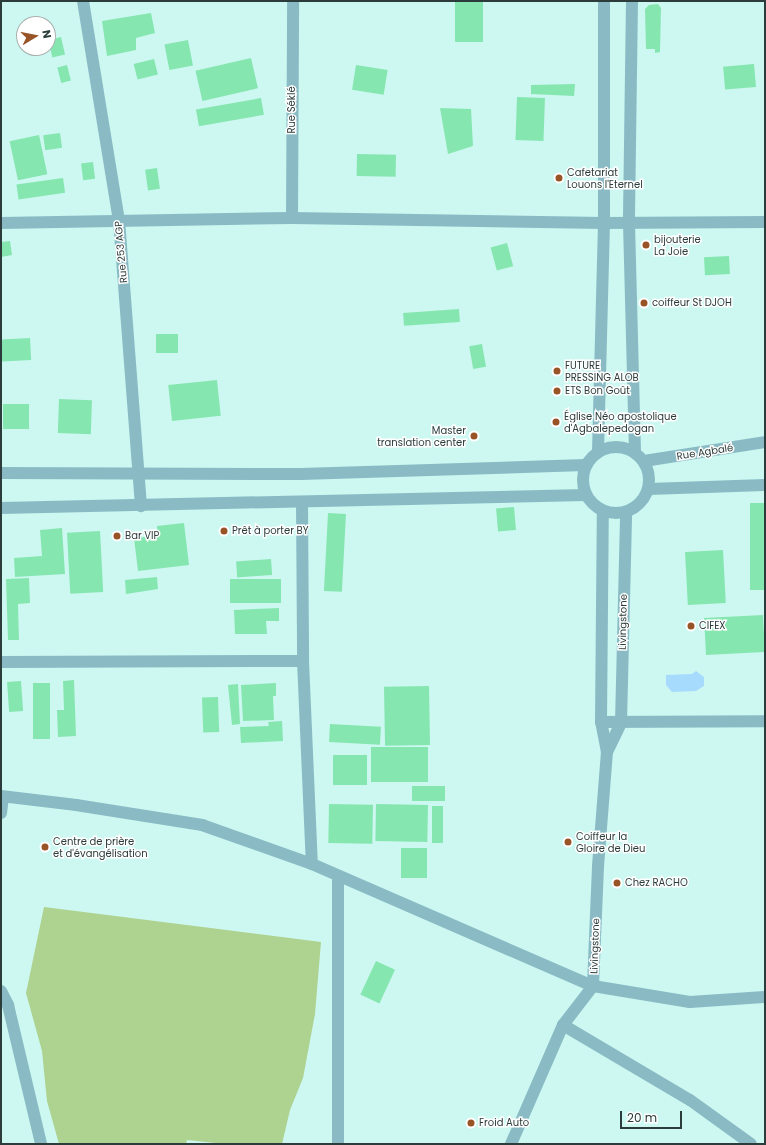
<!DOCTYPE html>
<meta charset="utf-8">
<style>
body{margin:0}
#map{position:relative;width:766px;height:1145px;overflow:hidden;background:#ccf8f1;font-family:Poppins,sans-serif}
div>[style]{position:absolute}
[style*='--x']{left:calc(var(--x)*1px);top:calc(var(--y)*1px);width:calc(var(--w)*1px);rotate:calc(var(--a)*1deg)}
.green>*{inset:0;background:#aed28f}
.water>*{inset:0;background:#a7dbfd}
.building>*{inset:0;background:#86e6b0;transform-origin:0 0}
.minor>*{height:12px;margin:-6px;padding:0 6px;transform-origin:6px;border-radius:6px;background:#8abbc5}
.tertiary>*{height:12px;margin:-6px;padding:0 6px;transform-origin:6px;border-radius:6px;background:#8abbc5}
.tertiary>.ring{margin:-6px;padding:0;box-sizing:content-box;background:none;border:12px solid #8abbc5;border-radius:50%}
.dots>*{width:11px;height:11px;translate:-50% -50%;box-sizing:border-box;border:2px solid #fff;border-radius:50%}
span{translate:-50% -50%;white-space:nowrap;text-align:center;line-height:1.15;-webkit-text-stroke:3px #fff;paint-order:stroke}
.street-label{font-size:10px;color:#2b3c3a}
.poi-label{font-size:10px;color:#2b3c3a}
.left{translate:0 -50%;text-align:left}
.right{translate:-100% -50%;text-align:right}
.frame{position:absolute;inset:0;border:2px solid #2b3c3a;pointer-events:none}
.north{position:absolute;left:16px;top:16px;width:40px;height:40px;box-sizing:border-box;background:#fff;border:1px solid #aab1b0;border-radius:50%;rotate:80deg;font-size:11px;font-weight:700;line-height:16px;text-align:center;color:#2b3c3a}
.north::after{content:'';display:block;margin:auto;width:14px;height:18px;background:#985327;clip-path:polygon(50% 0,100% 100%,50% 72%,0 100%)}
.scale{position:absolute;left:620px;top:1111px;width:62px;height:18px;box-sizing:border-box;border:2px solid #2b3c3a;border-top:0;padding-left:5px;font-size:12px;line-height:14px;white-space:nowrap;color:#2b3c3a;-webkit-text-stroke:3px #fff;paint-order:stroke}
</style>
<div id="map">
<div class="green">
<i style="clip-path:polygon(44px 907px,321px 942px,315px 1014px,303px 1078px,290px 1110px,282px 1144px,225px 1144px,187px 1140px,186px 1144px,59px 1144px,47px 1101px,42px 1051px,26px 993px)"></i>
</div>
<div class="water">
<i style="clip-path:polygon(696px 671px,704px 677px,704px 686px,696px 691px,672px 692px,666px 685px,666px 675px,692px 674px)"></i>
</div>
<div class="building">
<i style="left:455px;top:1px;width:28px;height:41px"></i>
<i style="clip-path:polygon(658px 4px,661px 8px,660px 52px,655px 53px,655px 49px,646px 49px,645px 9px,649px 5px)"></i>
<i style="clip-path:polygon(151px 13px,155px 33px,136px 38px,136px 50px,107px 56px,102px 21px)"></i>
<i style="left:61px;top:37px;width:18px;height:13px;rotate:77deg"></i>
<i style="left:188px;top:40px;width:26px;height:24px;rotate:79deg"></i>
<i style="left:251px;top:58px;width:31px;height:57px;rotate:77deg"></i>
<i style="left:154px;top:59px;width:16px;height:21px;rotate:76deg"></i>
<i style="left:754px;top:64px;width:23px;height:31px;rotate:85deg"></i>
<i style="left:67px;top:65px;width:16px;height:10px;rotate:76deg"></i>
<i style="left:356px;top:65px;width:32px;height:25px;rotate:9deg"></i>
<i style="clip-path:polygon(575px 84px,574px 96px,531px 94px,531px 85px)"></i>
<i style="left:517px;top:97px;width:28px;height:43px;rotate:2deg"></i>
<i style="left:261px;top:98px;width:17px;height:66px;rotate:80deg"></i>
<i style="clip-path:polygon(440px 108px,471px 109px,473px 146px,448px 154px)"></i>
<i style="left:60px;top:133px;width:15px;height:17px;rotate:82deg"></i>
<i style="left:39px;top:135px;width:40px;height:30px;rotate:78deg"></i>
<i style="left:357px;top:154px;width:39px;height:22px;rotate:1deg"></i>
<i style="left:93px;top:162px;width:17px;height:12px;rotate:83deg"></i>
<i style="left:157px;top:168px;width:21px;height:12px;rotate:82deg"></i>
<i style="left:63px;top:178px;width:15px;height:47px;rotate:82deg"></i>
<i style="clip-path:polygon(10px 241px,12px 255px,1px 257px,1px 242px)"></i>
<i style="left:507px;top:243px;width:24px;height:17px;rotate:75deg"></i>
<i style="left:729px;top:256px;width:18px;height:25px;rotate:87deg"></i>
<i style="left:459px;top:309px;width:13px;height:56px;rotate:86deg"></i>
<i style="left:178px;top:334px;width:19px;height:22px;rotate:90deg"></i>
<i style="left:30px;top:338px;width:22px;height:29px;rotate:87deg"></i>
<i style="left:482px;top:344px;width:23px;height:13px;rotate:80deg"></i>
<i style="left:217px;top:380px;width:36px;height:49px;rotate:84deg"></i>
<i style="left:59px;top:399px;width:33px;height:34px;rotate:2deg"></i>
<i style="left:3px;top:404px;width:26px;height:25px"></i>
<i style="left:750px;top:503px;width:15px;height:87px"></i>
<i style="left:514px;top:507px;width:23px;height:18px;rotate:85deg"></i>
<i style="left:328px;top:513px;width:18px;height:78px;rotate:3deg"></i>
<i style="clip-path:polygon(184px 523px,189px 565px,138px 571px,134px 538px,158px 536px,157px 526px)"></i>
<i style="clip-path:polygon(62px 528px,65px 574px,15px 577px,14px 558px,42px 556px,40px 530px)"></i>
<i style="left:100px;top:531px;width:61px;height:33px;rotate:87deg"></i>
<i style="left:723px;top:550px;width:53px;height:38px;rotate:87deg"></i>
<i style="left:271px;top:559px;width:16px;height:35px;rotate:86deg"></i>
<i style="clip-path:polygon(157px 577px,158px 589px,126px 594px,125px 580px)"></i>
<i style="clip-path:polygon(29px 578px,30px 603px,18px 604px,19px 640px,8px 640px,6px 579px)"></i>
<i style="left:230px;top:579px;width:51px;height:24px"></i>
<i style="clip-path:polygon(279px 608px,279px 621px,266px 621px,267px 634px,235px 634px,234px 610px)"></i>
<i style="left:763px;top:615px;width:37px;height:59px;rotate:87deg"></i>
<i style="clip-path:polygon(74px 680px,76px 736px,58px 737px,57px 710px,64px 710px,63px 681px)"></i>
<i style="left:21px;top:681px;width:30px;height:14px;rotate:86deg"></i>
<i style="left:33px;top:683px;width:17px;height:56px"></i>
<i style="clip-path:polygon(276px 683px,276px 696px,273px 696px,274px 720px,243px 721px,241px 685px)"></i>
<i style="clip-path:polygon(238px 684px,240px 724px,232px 725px,228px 685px)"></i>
<i style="left:429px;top:686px;width:59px;height:45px;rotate:89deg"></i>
<i style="left:218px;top:697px;width:35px;height:16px;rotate:88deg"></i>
<i style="clip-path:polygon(282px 721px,283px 741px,241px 743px,240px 727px,269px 726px,268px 722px)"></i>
<i style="left:330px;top:724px;width:51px;height:18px;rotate:3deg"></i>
<i style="left:428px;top:747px;width:35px;height:57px;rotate:90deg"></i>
<i style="left:333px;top:755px;width:34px;height:30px"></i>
<i style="left:412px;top:786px;width:33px;height:15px"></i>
<i style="left:329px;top:804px;width:44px;height:39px;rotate:1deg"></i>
<i style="left:376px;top:804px;width:52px;height:37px;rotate:1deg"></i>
<i style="left:432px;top:806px;width:11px;height:37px"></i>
<i style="left:401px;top:848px;width:26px;height:30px"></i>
<i style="left:376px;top:961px;width:21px;height:37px;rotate:25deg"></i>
</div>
<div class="minor">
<i style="--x:83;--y:1;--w:222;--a:80.7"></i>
<i style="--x:119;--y:220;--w:287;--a:85.6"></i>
<i style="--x:292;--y:218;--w:217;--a:-89.7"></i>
<i style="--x:1;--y:223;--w:291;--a:-1"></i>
<i style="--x:292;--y:218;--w:312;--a:0.9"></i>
<i style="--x:604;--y:223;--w:161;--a:-0.4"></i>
<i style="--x:644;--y:461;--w:122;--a:-8.9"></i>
<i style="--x:649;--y:489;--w:116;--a:-2"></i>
<i style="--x:302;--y:502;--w:159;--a:89.6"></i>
<i style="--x:303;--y:661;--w:203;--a:87.5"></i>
<i style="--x:1;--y:662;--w:302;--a:-0.2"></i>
<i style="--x:601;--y:722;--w:164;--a:-0.3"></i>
<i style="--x:607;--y:752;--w:32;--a:-64"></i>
<i style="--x:621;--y:723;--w:210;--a:-88.6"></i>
<i style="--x:1;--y:796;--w:76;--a:6.8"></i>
<i style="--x:76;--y:805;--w:128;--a:9"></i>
<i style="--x:202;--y:825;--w:117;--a:19.5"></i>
<i style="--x:312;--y:864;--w:306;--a:23.5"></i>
<i style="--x:593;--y:986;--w:98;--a:9.4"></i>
<i style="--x:690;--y:1002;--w:75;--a:-3.8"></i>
<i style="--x:1;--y:813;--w:16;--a:-83"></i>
<i style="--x:1;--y:991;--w:16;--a:63"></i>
<i style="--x:8;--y:1005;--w:143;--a:76.6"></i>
<i style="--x:563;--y:1025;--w:147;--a:30.6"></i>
<i style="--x:690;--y:1100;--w:75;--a:35.8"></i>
<i style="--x:338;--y:1144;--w:267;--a:-90"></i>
<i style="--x:511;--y:1144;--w:130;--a:-66.4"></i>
<i style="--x:563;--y:1025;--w:49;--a:-52.4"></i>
<i style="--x:593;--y:986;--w:120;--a:-87.6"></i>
<i style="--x:598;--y:866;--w:114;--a:-85.5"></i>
<i style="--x:607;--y:752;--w:31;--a:-101"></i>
<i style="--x:601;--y:722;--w:211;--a:-89.5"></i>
</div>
<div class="tertiary">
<i style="--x:632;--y:1;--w:222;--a:90.8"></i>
<i style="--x:629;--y:223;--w:229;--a:88.5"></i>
<i class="ring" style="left:583px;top:447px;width:54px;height:54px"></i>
<i style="--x:598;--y:452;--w:229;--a:-88.5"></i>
<i style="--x:604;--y:223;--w:222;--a:-90"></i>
<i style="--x:1;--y:473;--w:300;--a:0.2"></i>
<i style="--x:301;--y:474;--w:285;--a:-1.8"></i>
<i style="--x:1;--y:508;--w:585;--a:-1.27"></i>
</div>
<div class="dots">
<i style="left:559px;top:178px;background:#985327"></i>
<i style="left:646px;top:245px;background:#985327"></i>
<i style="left:644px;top:303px;background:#985327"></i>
<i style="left:557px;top:371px;background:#985327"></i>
<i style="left:557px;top:391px;background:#985327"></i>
<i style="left:556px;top:422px;background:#985327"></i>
<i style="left:474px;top:436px;background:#985327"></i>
<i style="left:224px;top:531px;background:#985327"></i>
<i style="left:117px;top:536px;background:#985327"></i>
<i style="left:691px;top:626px;background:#985327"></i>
<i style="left:568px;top:842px;background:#985327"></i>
<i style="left:45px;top:847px;background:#985327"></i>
<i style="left:617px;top:883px;background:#985327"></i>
<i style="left:471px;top:1123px;background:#985327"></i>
</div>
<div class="street-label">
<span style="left:292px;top:110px;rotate:-90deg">Rue Séklé</span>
<span style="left:121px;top:252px;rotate:-95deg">Rue 253 AGP</span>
<span style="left:705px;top:452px;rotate:-9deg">Rue Agbalé</span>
<span style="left:623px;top:622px;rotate:-89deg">Livingstone</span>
<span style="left:595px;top:946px;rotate:-88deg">Livingstone</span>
</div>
<div class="poi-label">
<span class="left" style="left:567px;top:178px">Cafetariat<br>Louons l'Eternel</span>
<span class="left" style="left:654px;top:245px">bijouterie<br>La Joie</span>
<span class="left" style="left:652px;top:303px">coiffeur St DJOH</span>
<span class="left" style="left:565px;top:371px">FUTURE<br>PRESSING ALOB</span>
<span class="left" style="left:565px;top:391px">ETS Bon Goût</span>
<span class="left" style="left:564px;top:422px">Église Néo apostolique<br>d'Agbalepedogan</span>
<span class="right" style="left:466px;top:436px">Master<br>translation center</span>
<span class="left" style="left:232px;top:531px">Prêt à porter BY</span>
<span class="left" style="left:125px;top:536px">Bar VIP</span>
<span class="left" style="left:699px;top:626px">CIFEX</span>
<span class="left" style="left:576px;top:842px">Coiffeur la<br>Gloire de Dieu</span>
<span class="left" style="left:53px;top:847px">Centre de prière<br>et d'évangélisation</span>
<span class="left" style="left:625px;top:883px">Chez RACHO</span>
<span class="left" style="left:479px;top:1123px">Froid Auto</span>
</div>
<div class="frame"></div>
<div class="north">N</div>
<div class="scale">20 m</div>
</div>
